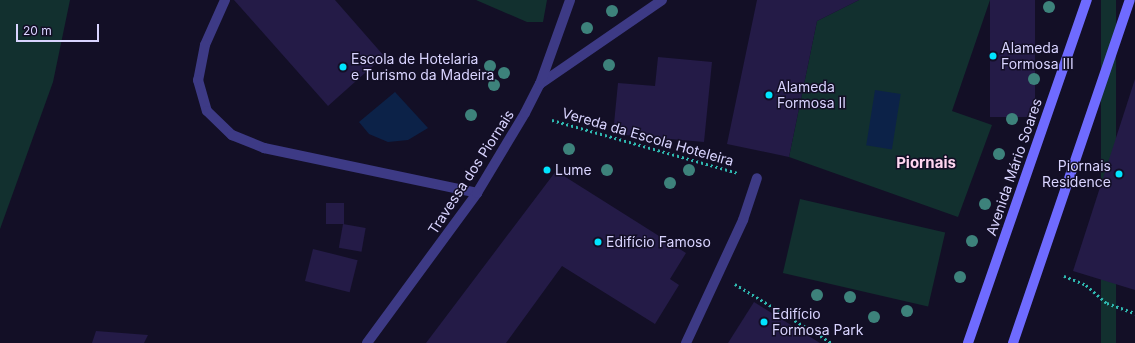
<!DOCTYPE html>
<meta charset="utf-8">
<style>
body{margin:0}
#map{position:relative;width:1135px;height:343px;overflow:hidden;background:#130f26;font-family:Inter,sans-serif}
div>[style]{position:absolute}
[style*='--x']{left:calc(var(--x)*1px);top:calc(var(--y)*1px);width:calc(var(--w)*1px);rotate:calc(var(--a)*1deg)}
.green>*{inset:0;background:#12302f;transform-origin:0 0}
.water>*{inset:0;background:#0c2248;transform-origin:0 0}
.building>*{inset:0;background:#241b47;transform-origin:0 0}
.path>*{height:2.5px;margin-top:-1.25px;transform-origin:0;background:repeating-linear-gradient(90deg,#2fb8b0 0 2px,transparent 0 5px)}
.lane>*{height:10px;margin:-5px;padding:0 5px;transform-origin:5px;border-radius:5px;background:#3d3a85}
.street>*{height:10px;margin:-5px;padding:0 5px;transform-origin:5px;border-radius:5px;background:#3d3a85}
.secondary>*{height:10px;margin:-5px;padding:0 5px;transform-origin:5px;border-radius:5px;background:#6f6bff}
.trees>*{width:12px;height:12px;margin:-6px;border-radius:50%;background:#3d827b}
.dots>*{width:11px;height:11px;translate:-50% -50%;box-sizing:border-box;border:2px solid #130f26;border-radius:50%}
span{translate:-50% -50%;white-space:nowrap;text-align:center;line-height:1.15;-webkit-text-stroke:3px #130f26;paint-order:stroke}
.poi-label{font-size:14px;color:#d9d4ff}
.left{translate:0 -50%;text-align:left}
.right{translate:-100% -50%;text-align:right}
.street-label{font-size:14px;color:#d9d4ff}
.neighbourhood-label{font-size:15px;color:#ffd6f0;font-weight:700}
.scale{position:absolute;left:16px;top:24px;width:83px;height:18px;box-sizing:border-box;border:2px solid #d9d4ff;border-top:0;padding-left:5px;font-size:12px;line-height:14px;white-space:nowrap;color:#d9d4ff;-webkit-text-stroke:3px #130f26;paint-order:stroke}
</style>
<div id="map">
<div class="green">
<i style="clip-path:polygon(0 0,70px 0,53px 82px,0 229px)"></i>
<i style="clip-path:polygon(476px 0,547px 0,543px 22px,527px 22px)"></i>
<i style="clip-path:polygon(859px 0,990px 0,952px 111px,992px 125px,958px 217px,789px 157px,817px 21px)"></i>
<i style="left:1101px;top:0;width:15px;height:362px"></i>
<i style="left:800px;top:199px;width:149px;height:76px;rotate:13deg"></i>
</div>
<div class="water">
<i style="left:875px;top:90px;width:26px;height:56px;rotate:9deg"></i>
<i style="clip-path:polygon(395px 92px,428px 128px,408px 140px,388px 142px,369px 134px,359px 122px)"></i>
</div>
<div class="building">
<i style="clip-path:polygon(234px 0,335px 0,384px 56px,328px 106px)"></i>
<i style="clip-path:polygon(757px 0,859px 0,817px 21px,789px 157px,727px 144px)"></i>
<i style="left:990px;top:0;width:45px;height:117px"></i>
<i style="clip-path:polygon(658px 57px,712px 62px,704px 142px,613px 134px,618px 83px,655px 86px)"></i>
<i style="clip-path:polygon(1135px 79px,1135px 290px,1073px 271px)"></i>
<i style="clip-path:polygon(556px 171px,686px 253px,670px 279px,679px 285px,655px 324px,562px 266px,506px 343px,426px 343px)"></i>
<i style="left:326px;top:203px;width:18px;height:21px"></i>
<i style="left:343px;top:224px;width:23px;height:24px;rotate:10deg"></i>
<i style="left:313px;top:249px;width:46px;height:33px;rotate:14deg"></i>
<i style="clip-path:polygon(754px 302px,820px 343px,728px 343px)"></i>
<i style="clip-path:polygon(96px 331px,148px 335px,144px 343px,92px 343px)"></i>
</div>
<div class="path">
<i style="--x:552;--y:120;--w:193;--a:15.9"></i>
<i style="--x:1064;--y:276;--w:24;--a:22"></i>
<i style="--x:1086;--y:285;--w:28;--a:41"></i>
<i style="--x:1107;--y:303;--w:30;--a:20"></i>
<i style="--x:735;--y:284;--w:114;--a:31.3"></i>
</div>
<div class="lane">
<i style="--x:225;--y:0;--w:49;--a:114"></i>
<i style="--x:205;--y:45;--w:36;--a:101"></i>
<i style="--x:198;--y:80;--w:32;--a:74"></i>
<i style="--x:207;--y:111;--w:35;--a:44"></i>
<i style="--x:232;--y:135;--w:35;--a:22"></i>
<i style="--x:264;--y:148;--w:218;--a:11.9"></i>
</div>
<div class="street">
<i style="--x:540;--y:84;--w:148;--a:-34.5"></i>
<i style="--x:367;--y:343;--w:186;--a:-53.7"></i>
<i style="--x:477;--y:193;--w:93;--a:-59"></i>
<i style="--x:525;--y:113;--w:33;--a:-63"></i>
<i style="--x:540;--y:84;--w:89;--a:-70.3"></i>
<i style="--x:686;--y:343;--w:136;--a:-65.1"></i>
<i style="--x:743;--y:220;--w:44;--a:-71.6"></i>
</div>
<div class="secondary">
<i style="--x:968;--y:343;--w:363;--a:-70.9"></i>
<i style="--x:1013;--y:343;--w:362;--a:-71.2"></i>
</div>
<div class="trees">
<i style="left:1049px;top:7px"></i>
<i style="left:612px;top:11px"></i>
<i style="left:587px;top:28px"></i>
<i style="left:609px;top:65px"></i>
<i style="left:490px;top:66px"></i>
<i style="left:504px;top:73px"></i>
<i style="left:1034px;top:79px"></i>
<i style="left:494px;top:85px"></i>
<i style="left:471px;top:115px"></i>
<i style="left:1012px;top:119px"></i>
<i style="left:569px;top:149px"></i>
<i style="left:999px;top:154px"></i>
<i style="left:607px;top:170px"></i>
<i style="left:689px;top:170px"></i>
<i style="left:670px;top:183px"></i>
<i style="left:985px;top:204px"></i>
<i style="left:972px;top:241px"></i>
<i style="left:960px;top:277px"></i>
<i style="left:817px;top:295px"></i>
<i style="left:850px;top:297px"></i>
<i style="left:907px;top:311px"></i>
<i style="left:874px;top:317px"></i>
</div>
<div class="dots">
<i style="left:993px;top:56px;background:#00e5ff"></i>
<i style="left:343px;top:67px;background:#00e5ff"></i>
<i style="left:769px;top:95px;background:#00e5ff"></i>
<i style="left:547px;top:170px;background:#00e5ff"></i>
<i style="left:1119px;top:174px;background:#00e5ff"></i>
<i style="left:598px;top:242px;background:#00e5ff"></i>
<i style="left:764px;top:322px;background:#00e5ff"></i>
</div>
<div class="poi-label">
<span class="left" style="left:1001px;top:56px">Alameda<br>Formosa III</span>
<span class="left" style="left:351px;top:67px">Escola de Hotelaria<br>e Turismo da Madeira</span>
<span class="left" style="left:777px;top:95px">Alameda<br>Formosa II</span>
<span class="right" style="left:1111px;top:174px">Piornais<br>Residence</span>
<span class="left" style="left:555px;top:170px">Lume</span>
<span class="left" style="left:606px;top:242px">Edifício Famoso</span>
<span class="left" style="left:772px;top:322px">Edifício<br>Formosa Park</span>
</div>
<div class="street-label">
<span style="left:648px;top:137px;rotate:16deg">Vereda da Escola Hoteleira</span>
<span style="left:1014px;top:167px;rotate:-71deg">Avenida Mário Soares</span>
<span style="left:471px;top:172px;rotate:-57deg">Travessa dos Piornais</span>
</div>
<div class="neighbourhood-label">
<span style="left:926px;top:163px">Piornais</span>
</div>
<div class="scale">20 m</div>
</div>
